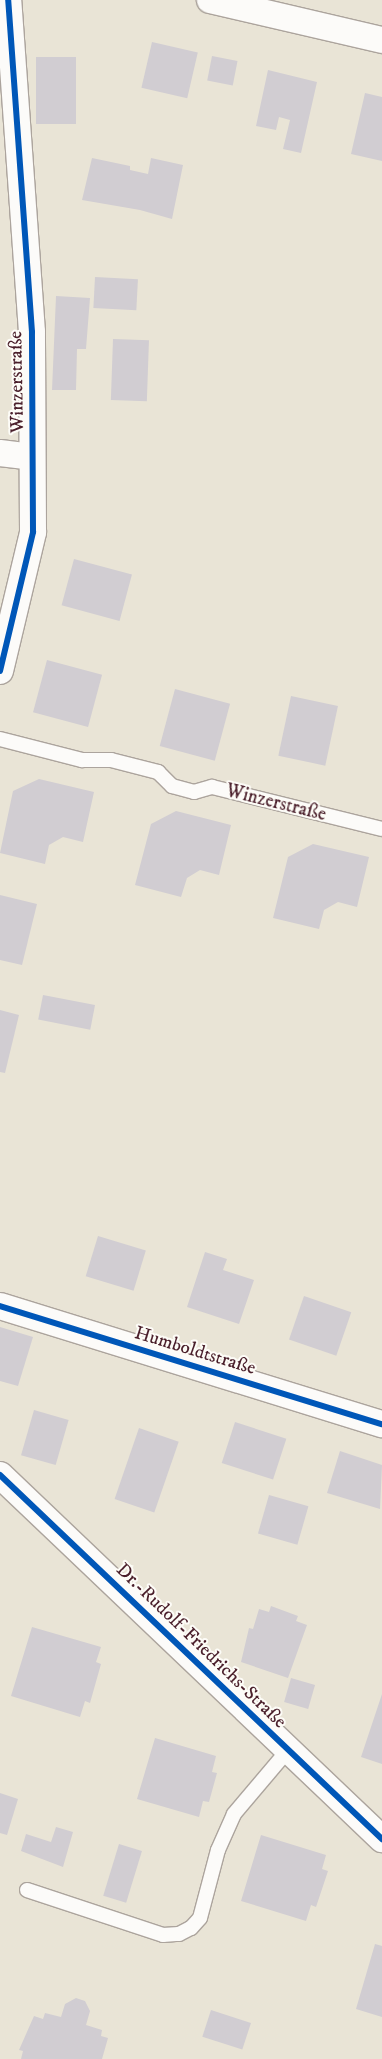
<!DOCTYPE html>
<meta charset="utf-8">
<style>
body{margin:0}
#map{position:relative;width:382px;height:2059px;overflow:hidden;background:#e9e4d6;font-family:"IM FELL DW Pica",serif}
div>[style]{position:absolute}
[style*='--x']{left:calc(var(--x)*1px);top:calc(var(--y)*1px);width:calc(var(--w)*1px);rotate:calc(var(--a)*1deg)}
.building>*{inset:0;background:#d1cdd2;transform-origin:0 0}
.roads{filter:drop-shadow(1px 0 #aca49d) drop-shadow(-1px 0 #aca49d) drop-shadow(0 1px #aca49d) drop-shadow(0 -1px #aca49d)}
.service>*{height:14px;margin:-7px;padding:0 7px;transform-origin:7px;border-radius:7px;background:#fcfbf9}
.minor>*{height:26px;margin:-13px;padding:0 13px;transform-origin:13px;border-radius:13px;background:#fcfbf9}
.cycleway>*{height:6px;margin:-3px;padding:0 3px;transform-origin:3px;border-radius:3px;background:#0057b8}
span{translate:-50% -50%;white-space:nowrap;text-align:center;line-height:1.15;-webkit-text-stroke:4px #fdfcf7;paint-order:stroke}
.street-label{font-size:19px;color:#4a1f2b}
</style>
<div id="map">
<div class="building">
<i style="left:152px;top:42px;width:47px;height:47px;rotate:13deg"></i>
<i style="left:212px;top:56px;width:26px;height:25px;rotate:11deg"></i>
<i style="left:36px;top:57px;width:40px;height:67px"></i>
<i style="clip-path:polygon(268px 70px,317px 82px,301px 153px,283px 149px,290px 120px,279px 117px,276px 130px,256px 126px)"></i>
<i style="clip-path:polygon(365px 93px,382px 97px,382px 161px,351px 154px)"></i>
<i style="clip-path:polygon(92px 158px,130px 166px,130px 170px,148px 174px,151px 158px,183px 165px,172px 219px,140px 210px,82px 200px)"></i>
<i style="left:95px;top:277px;width:43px;height:31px;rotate:3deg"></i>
<i style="clip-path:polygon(56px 296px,90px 298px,86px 349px,77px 349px,76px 390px,52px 390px)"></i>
<i style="left:113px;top:339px;width:36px;height:61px;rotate:2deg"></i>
<i style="left:74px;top:559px;width:60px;height:48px;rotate:15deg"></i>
<i style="left:47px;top:660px;width:57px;height:54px;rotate:15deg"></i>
<i style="left:175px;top:689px;width:57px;height:59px;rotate:15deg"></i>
<i style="left:291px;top:696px;width:48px;height:61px;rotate:12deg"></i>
<i style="clip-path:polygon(39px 779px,94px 792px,83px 842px,63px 837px,49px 845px,45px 864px,0 853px,13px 791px)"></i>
<i style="clip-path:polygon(176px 811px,231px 825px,219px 875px,200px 870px,187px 878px,181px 897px,135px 885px,151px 824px)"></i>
<i style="clip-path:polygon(313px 844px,369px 857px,357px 907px,338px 902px,324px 910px,319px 929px,273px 918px,288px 857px)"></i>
<i style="clip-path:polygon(0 895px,37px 904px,22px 965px,0 960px)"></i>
<i style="left:43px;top:995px;width:53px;height:25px;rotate:11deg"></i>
<i style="clip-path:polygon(0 1010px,19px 1015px,5px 1073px,0 1072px)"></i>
<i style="left:98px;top:1236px;width:50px;height:42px;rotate:17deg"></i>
<i style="clip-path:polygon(205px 1252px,227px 1259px,223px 1270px,254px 1280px,239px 1324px,187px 1307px)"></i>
<i style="left:304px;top:1296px;width:50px;height:46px;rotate:19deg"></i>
<i style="clip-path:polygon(0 1327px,33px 1337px,18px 1386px,0 1381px)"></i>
<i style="left:34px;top:1410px;width:36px;height:47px;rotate:16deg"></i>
<i style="left:235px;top:1422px;width:54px;height:43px;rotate:18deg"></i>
<i style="left:139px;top:1428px;width:42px;height:75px;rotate:19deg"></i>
<i style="clip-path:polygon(340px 1451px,382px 1465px,380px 1509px,327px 1493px)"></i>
<i style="left:269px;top:1495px;width:41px;height:40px;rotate:16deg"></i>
<i style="clip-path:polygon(271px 1606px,298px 1616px,296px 1621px,307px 1625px,288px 1678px,241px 1662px,249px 1628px,253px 1629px,259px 1609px,269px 1612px)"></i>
<i style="clip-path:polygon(32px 1627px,101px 1647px,96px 1662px,101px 1664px,90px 1703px,85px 1701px,80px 1717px,11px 1696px)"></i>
<i style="left:291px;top:1678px;width:25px;height:25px;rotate:16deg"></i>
<i style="clip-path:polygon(382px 1694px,382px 1764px,361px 1757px)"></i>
<i style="clip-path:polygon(155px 1738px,216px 1756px,212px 1772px,217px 1773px,209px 1802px,203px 1801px,199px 1817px,137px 1799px)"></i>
<i style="clip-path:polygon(0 1793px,18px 1799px,7px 1835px,0 1833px)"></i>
<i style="clip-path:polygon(56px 1827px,73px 1832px,63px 1867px,21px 1851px,26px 1834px,51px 1842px)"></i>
<i style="clip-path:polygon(261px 1835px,326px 1855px,322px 1869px,328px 1871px,316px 1907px,311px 1905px,306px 1921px,241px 1901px)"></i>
<i style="left:119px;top:1844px;width:24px;height:54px;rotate:17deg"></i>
<i style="clip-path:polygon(375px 1944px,382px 1946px,382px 2017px,356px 2009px)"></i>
<i style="clip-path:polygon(76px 1998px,85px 2001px,90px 2011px,86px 2025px,102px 2030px,101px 2036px,108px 2038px,102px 2059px,21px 2059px,23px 2051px,19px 2050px,34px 2016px,43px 2019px,45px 2013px,61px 2017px,65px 2004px)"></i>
<i style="left:211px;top:2010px;width:42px;height:28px;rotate:18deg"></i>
</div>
<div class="roads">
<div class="service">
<i style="--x:0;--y:739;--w:85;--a:14.4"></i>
<i style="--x:82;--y:760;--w:29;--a:0"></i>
<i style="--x:111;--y:760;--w:49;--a:14.3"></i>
<i style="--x:158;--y:772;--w:20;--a:45"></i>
<i style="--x:172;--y:786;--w:23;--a:15"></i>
<i style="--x:194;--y:792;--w:19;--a:-16"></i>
<i style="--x:212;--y:787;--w:175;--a:13.9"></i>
<i style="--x:27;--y:1890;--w:143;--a:18.3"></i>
<i style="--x:163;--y:1935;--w:16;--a:-4"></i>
<i style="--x:179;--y:1934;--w:13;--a:-27"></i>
<i style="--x:191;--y:1928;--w:13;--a:-48"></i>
<i style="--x:200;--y:1918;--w:70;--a:-75.2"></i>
<i style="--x:218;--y:1850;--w:39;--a:-66"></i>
<i style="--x:234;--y:1814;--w:84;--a:-49.8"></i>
</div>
<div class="minor">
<i style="--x:210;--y:0;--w:177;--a:13.1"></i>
<i style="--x:0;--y:453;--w:32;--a:7"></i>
<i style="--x:0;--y:671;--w:143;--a:-76.6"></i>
<i style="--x:33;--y:532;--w:200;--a:-90.3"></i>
<i style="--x:32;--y:332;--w:333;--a:-94.1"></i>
<i style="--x:0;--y:1306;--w:400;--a:17.2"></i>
<i style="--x:0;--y:1475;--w:528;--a:43.62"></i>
</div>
</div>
<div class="cycleway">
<i style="--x:0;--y:671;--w:143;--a:-76.6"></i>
<i style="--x:33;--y:532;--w:200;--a:-90.3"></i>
<i style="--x:32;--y:332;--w:333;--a:-94.1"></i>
<i style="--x:0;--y:1306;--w:400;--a:17.2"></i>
<i style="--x:0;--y:1475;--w:528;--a:43.62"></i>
</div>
<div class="street-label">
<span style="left:17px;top:382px;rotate:-91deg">Winzerstraße</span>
<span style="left:276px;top:803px;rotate:14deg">Winzerstraße</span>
<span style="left:195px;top:1351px;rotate:17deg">Humboldtstraße</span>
<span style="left:201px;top:1646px;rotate:44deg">Dr.-Rudolf-Friedrichs-Straße</span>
</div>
</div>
